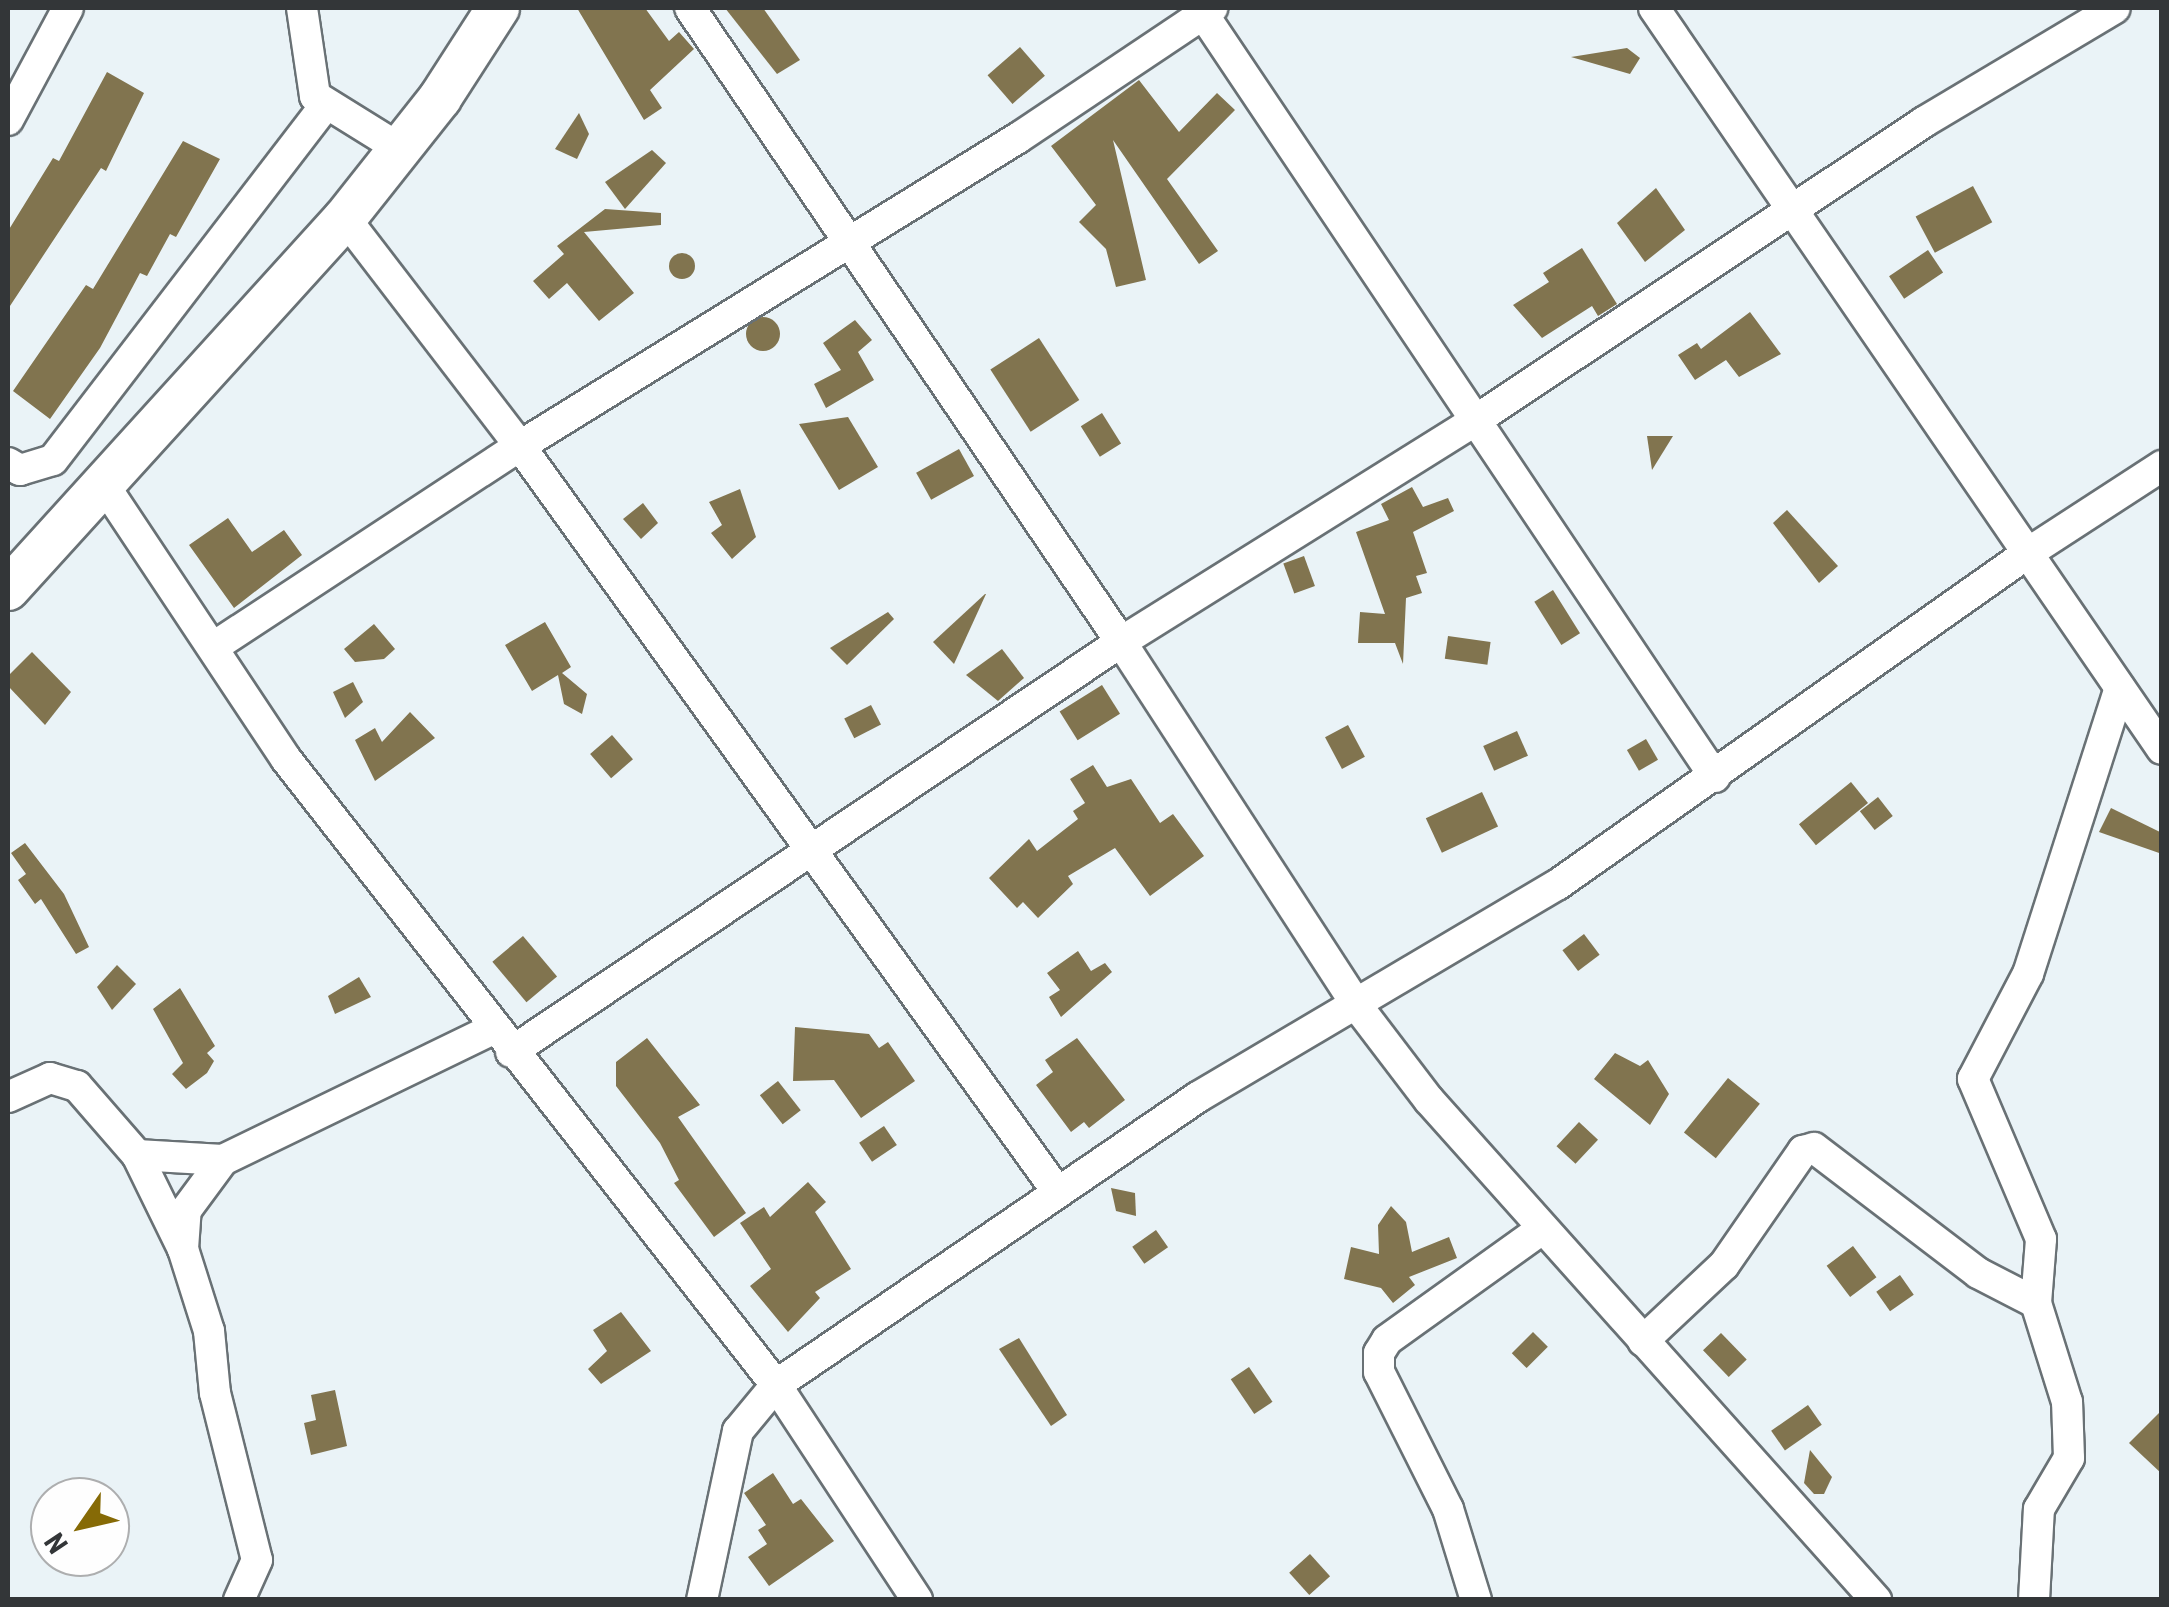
<!DOCTYPE html>
<style>
body{margin:0}
#map{position:relative;width:2169px;height:1607px;overflow:hidden;background:#eaf3f7;font-family:"Roboto Condensed",sans-serif}
div>[style]{position:absolute}
[style*='--x']{left:calc(var(--x)*1px);top:calc(var(--y)*1px);width:calc(var(--w)*1px);rotate:calc(var(--a)*1deg)}
.building>*{inset:0;background:#81744f;transform-origin:0 0}
.round{border-radius:50%}
.roads{filter:drop-shadow(2px 0 #697175) drop-shadow(-2px 0 #697175) drop-shadow(0 2px #697175) drop-shadow(0 -2px #697175)}
.minor>*{height:30px;margin:-15px;padding:0 15px;transform-origin:15px;border-radius:15px;background:#fff}
.secondary>*{height:42px;margin:-21px;padding:0 21px;transform-origin:21px;border-radius:21px;background:#fff}
span{translate:-50% -50%;white-space:nowrap;text-align:center;line-height:1.15;-webkit-text-stroke:10px #fefefe;paint-order:stroke}
.frame{position:absolute;inset:0;border:10px solid #333638;pointer-events:none}
.north{position:absolute;left:30px;top:1477px;width:100px;height:100px;box-sizing:border-box;background:#fefefe;border:2px solid #adaeaf;border-radius:50%;rotate:236deg;font-size:28px;font-weight:700;line-height:40px;text-align:center;color:#333638}
.north::after{content:'';display:block;margin:auto;width:35px;height:45px;background:#866a06;clip-path:polygon(50% 0,100% 100%,50% 72%,0 100%)}
</style>
<div id="map">
<div class="building">
<i style="clip-path:polygon(577px 8px,645px 8px,669px 41px,679px 32px,694px 49px,650px 90px,662px 108px,644px 120px)"></i>
<i style="clip-path:polygon(725px 8px,763px 8px,800px 60px,777px 74px)"></i>
<i style="left:1020px;top:47px;width:38px;height:43px;rotate:49deg"></i>
<i style="clip-path:polygon(1627px 48px,1640px 58px,1630px 74px,1571px 57px)"></i>
<i style="clip-path:polygon(107px 72px,144px 93px,106px 171px,101px 168px,8px 309px,8px 231px,53px 158px,59px 161px)"></i>
<i style="clip-path:polygon(1139px 80px,1179px 132px,1217px 93px,1235px 110px,1167px 179px,1218px 251px,1199px 264px,1113px 140px,1146px 280px,1116px 287px,1106px 249px,1079px 222px,1096px 205px,1051px 146px)"></i>
<i style="clip-path:polygon(579px 113px,589px 134px,577px 159px,555px 149px)"></i>
<i style="clip-path:polygon(183px 141px,220px 159px,176px 237px,170px 234px,147px 276px,140px 273px,100px 348px,50px 419px,13px 391px,86px 285px,93px 289px)"></i>
<i style="clip-path:polygon(652px 150px,666px 163px,625px 209px,605px 182px)"></i>
<i style="left:1973px;top:186px;width:41px;height:65px;rotate:62deg"></i>
<i style="clip-path:polygon(1656px 188px,1685px 230px,1645px 262px,1617px 223px)"></i>
<i style="clip-path:polygon(605px 209px,661px 213px,661px 225px,584px 232px,634px 293px,599px 321px,567px 283px,549px 299px,533px 281px,564px 254px,557px 246px)"></i>
<i style="clip-path:polygon(1582px 248px,1617px 304px,1598px 316px,1592px 306px,1542px 338px,1513px 305px,1549px 282px,1543px 273px)"></i>
<i style="left:1928px;top:250px;width:27px;height:47px;rotate:56deg"></i>
<i class="round" style="left:669px;top:253px;width:26px;height:26px"></i>
<i style="clip-path:polygon(1750px 312px,1781px 354px,1739px 377px,1726px 360px,1695px 380px,1678px 355px,1697px 343px,1701px 349px)"></i>
<i class="round" style="left:746px;top:317px;width:34px;height:34px"></i>
<i style="clip-path:polygon(855px 320px,872px 340px,858px 352px,874px 380px,826px 408px,814px 384px,841px 370px,823px 343px)"></i>
<i style="left:1039px;top:338px;width:74px;height:58px;rotate:57deg"></i>
<i style="left:1102px;top:413px;width:36px;height:25px;rotate:58deg"></i>
<i style="clip-path:polygon(848px 417px,878px 467px,839px 490px,799px 424px)"></i>
<i style="clip-path:polygon(1647px 436px,1673px 436px,1652px 470px)"></i>
<i style="left:959px;top:449px;width:31px;height:49px;rotate:61deg"></i>
<i style="clip-path:polygon(1412px 487px,1423px 507px,1448px 498px,1454px 511px,1413px 532px,1427px 573px,1416px 576px,1422px 593px,1406px 598px,1403px 664px,1395px 643px,1358px 643px,1360px 612px,1385px 614px,1356px 532px,1389px 520px,1381px 504px)"></i>
<i style="clip-path:polygon(740px 489px,756px 537px,732px 559px,711px 533px,722px 525px,709px 502px)"></i>
<i style="clip-path:polygon(643px 503px,658px 523px,641px 539px,623px 519px)"></i>
<i style="clip-path:polygon(1787px 510px,1838px 566px,1819px 583px,1773px 523px)"></i>
<i style="clip-path:polygon(228px 518px,252px 552px,284px 530px,302px 555px,234px 608px,189px 545px)"></i>
<i style="left:1304px;top:556px;width:32px;height:22px;rotate:70deg"></i>
<i style="left:1553px;top:590px;width:51px;height:22px;rotate:58deg"></i>
<i style="clip-path:polygon(985px 594px,986px 594px,954px 664px,933px 642px)"></i>
<i style="clip-path:polygon(888px 612px,894px 619px,847px 665px,830px 648px)"></i>
<i style="clip-path:polygon(545px 622px,571px 667px,562px 673px,587px 694px,582px 714px,564px 704px,558px 675px,532px 691px,505px 645px)"></i>
<i style="clip-path:polygon(374px 624px,395px 649px,384px 659px,355px 662px,344px 649px)"></i>
<i style="left:1448px;top:636px;width:43px;height:23px;rotate:8deg"></i>
<i style="clip-path:polygon(1002px 649px,1024px 678px,998px 701px,966px 675px)"></i>
<i style="clip-path:polygon(32px 652px,71px 692px,45px 725px,8px 686px,8px 676px)"></i>
<i style="clip-path:polygon(353px 682px,363px 702px,345px 718px,333px 692px)"></i>
<i style="left:1102px;top:685px;width:34px;height:50px;rotate:58deg"></i>
<i style="left:871px;top:705px;width:22px;height:30px;rotate:63deg"></i>
<i style="clip-path:polygon(410px 712px,435px 738px,375px 781px,355px 740px,375px 728px,382px 742px)"></i>
<i style="left:1348px;top:725px;width:36px;height:26px;rotate:62deg"></i>
<i style="left:1517px;top:731px;width:27px;height:37px;rotate:66deg"></i>
<i style="left:612px;top:735px;width:32px;height:29px;rotate:49deg"></i>
<i style="left:1646px;top:739px;width:24px;height:22px;rotate:60deg"></i>
<i style="clip-path:polygon(1093px 765px,1107px 787px,1131px 779px,1160px 823px,1173px 814px,1204px 856px,1150px 896px,1115px 848px,1068px 876px,1073px 884px,1038px 918px,1023px 902px,1017px 908px,989px 878px,1029px 839px,1037px 851px,1078px 819px,1073px 811px,1085px 803px,1070px 779px)"></i>
<i style="left:1851px;top:782px;width:27px;height:67px;rotate:51deg"></i>
<i style="left:1482px;top:792px;width:38px;height:62px;rotate:65deg"></i>
<i style="left:1878px;top:797px;width:24px;height:23px;rotate:52deg"></i>
<i style="clip-path:polygon(2111px 808px,2162px 833px,2162px 854px,2099px 832px)"></i>
<i style="clip-path:polygon(25px 843px,64px 894px,89px 947px,76px 954px,41px 899px,35px 904px,18px 880px,26px 874px,11px 853px)"></i>
<i style="left:1584px;top:934px;width:26px;height:27px;rotate:53deg"></i>
<i style="left:523px;top:936px;width:53px;height:40px;rotate:50deg"></i>
<i style="clip-path:polygon(1078px 951px,1091px 971px,1105px 963px,1112px 972px,1061px 1017px,1049px 997px,1060px 990px,1047px 973px)"></i>
<i style="clip-path:polygon(117px 965px,136px 984px,112px 1010px,97px 987px)"></i>
<i style="clip-path:polygon(359px 977px,371px 997px,335px 1014px,328px 996px)"></i>
<i style="clip-path:polygon(180px 988px,215px 1046px,207px 1053px,214px 1061px,207px 1073px,186px 1089px,172px 1074px,183px 1063px,153px 1009px)"></i>
<i style="clip-path:polygon(795px 1027px,869px 1034px,879px 1048px,888px 1042px,915px 1081px,861px 1118px,834px 1080px,793px 1081px)"></i>
<i style="clip-path:polygon(647px 1038px,700px 1105px,678px 1117px,746px 1213px,714px 1237px,674px 1183px,679px 1180px,660px 1143px,616px 1086px,616px 1062px)"></i>
<i style="clip-path:polygon(1077px 1038px,1125px 1100px,1089px 1128px,1084px 1122px,1071px 1132px,1036px 1085px,1053px 1072px,1045px 1060px)"></i>
<i style="clip-path:polygon(1615px 1053px,1640px 1066px,1648px 1060px,1669px 1094px,1650px 1125px,1594px 1079px)"></i>
<i style="left:1728px;top:1078px;width:41px;height:70px;rotate:39deg"></i>
<i style="left:778px;top:1081px;width:37px;height:23px;rotate:52deg"></i>
<i style="left:1579px;top:1122px;width:26px;height:33px;rotate:43deg"></i>
<i style="left:884px;top:1126px;width:23px;height:30px;rotate:56deg"></i>
<i style="clip-path:polygon(808px 1182px,826px 1202px,815px 1212px,851px 1269px,815px 1292px,820px 1298px,788px 1332px,750px 1286px,771px 1269px,740px 1223px,764px 1207px,770px 1217px)"></i>
<i style="clip-path:polygon(1111px 1188px,1135px 1193px,1136px 1216px,1116px 1211px)"></i>
<i style="clip-path:polygon(1391px 1206px,1406px 1222px,1412px 1252px,1449px 1237px,1457px 1258px,1409px 1277px,1415px 1285px,1393px 1303px,1381px 1288px,1344px 1279px,1351px 1247px,1379px 1254px,1378px 1225px)"></i>
<i style="left:1156px;top:1230px;width:21px;height:29px;rotate:55deg"></i>
<i style="left:1853px;top:1246px;width:39px;height:33px;rotate:53deg"></i>
<i style="left:1900px;top:1275px;width:24px;height:29px;rotate:55deg"></i>
<i style="clip-path:polygon(621px 1312px,651px 1351px,601px 1384px,588px 1369px,607px 1351px,593px 1330px)"></i>
<i style="left:1533px;top:1332px;width:21px;height:30px;rotate:45deg"></i>
<i style="left:1721px;top:1333px;width:37px;height:25px;rotate:46deg"></i>
<i style="clip-path:polygon(1019px 1338px,1067px 1415px,1051px 1426px,999px 1349px)"></i>
<i style="left:1249px;top:1367px;width:42px;height:22px;rotate:56deg"></i>
<i style="clip-path:polygon(335px 1390px,347px 1446px,311px 1455px,304px 1423px,316px 1420px,311px 1395px)"></i>
<i style="left:1808px;top:1405px;width:24px;height:45px;rotate:55deg"></i>
<i style="clip-path:polygon(2162px 1410px,2162px 1474px,2129px 1443px)"></i>
<i style="clip-path:polygon(1810px 1450px,1832px 1477px,1824px 1494px,1814px 1494px,1804px 1483px)"></i>
<i style="clip-path:polygon(773px 1473px,793px 1504px,801px 1499px,834px 1541px,769px 1586px,748px 1557px,767px 1544px,758px 1530px,766px 1525px,744px 1493px)"></i>
<i style="left:1310px;top:1554px;width:30px;height:28px;rotate:48deg"></i>
</div>
<div class="roads">
<div class="minor">
<i style="--x:302;--y:8;--w:89;--a:81.6"></i>
<i style="--x:315;--y:96;--w:100;--a:31.9"></i>
<i style="--x:690;--y:8;--w:767;--a:55.79"></i>
<i style="--x:1121;--y:642;--w:430;--a:57"></i>
<i style="--x:1355;--y:1003;--w:122;--a:52.7"></i>
<i style="--x:1429;--y:1100;--w:671;--a:48.2"></i>
<i style="--x:1199;--y:8;--w:926;--a:56.14"></i>
<i style="--x:1654;--y:8;--w:898;--a:55.57"></i>
<i style="--x:8;--y:120;--w:127;--a:-61.8"></i>
<i style="--x:345;--y:218;--w:287;--a:52.5"></i>
<i style="--x:520;--y:446;--w:918;--a:54.22"></i>
<i style="--x:8;--y:463;--w:14;--a:30"></i>
<i style="--x:20;--y:470;--w:34;--a:-17"></i>
<i style="--x:53;--y:460;--w:446;--a:-52.5"></i>
<i style="--x:104;--y:485;--w:329;--a:56.4"></i>
<i style="--x:286;--y:759;--w:795;--a:51.95"></i>
<i style="--x:776;--y:1385;--w:257;--a:56.7"></i>
<i style="--x:215;--y:646;--w:365;--a:-33.3"></i>
<i style="--x:520;--y:446;--w:586;--a:-31.74"></i>
<i style="--x:1018;--y:138;--w:234;--a:-33.8"></i>
<i style="--x:511;--y:1052;--w:735;--a:-33.91"></i>
<i style="--x:1121;--y:642;--w:415;--a:-32"></i>
<i style="--x:1473;--y:422;--w:542;--a:-33.63"></i>
<i style="--x:1924;--y:122;--w:222;--a:-30.8"></i>
<i style="--x:8;--y:1097;--w:46;--a:-24.3"></i>
<i style="--x:50;--y:1078;--w:28;--a:17"></i>
<i style="--x:77;--y:1086;--w:91;--a:49"></i>
<i style="--x:137;--y:1155;--w:105;--a:63.9"></i>
<i style="--x:183;--y:1249;--w:86;--a:72.4"></i>
<i style="--x:209;--y:1331;--w:62;--a:84.5"></i>
<i style="--x:215;--y:1393;--w:172;--a:75.9"></i>
<i style="--x:257;--y:1560;--w:44;--a:114.2"></i>
<i style="--x:137;--y:1155;--w:86;--a:3.3"></i>
<i style="--x:183;--y:1249;--w:39;--a:-86"></i>
<i style="--x:186;--y:1210;--w:62;--a:-53.5"></i>
<i style="--x:223;--y:1160;--w:300;--a:-25.9"></i>
<i style="--x:1643;--y:1341;--w:111;--a:-43.2"></i>
<i style="--x:1724;--y:1265;--w:139;--a:-55.3"></i>
<i style="--x:1803;--y:1151;--w:11;--a:-15"></i>
<i style="--x:1814;--y:1148;--w:206;--a:37.3"></i>
<i style="--x:1978;--y:1273;--w:65;--a:27.3"></i>
<i style="--x:702;--y:1600;--w:173;--a:-78"></i>
<i style="--x:738;--y:1431;--w:60;--a:-50.4"></i>
<i style="--x:776;--y:1385;--w:511;--a:-34.31"></i>
<i style="--x:1198;--y:1097;--w:417;--a:-30.6"></i>
<i style="--x:1557;--y:885;--w:576;--a:-35.18"></i>
<i style="--x:2028;--y:553;--w:160;--a:-33"></i>
<i style="--x:1476;--y:1600;--w:95;--a:-107.1"></i>
<i style="--x:1448;--y:1509;--w:153;--a:-116.7"></i>
<i style="--x:1379;--y:1372;--w:19;--a:-90"></i>
<i style="--x:1379;--y:1353;--w:15;--a:-58"></i>
<i style="--x:1387;--y:1340;--w:191;--a:-35.6"></i>
<i style="--x:2034;--y:1600;--w:91;--a:-86.9"></i>
<i style="--x:2039;--y:1509;--w:59;--a:-59.5"></i>
<i style="--x:2069;--y:1458;--w:56;--a:-92"></i>
<i style="--x:2067;--y:1402;--w:104;--a:-107.4"></i>
<i style="--x:2036;--y:1303;--w:64;--a:-85.5"></i>
<i style="--x:2041;--y:1239;--w:174;--a:-113"></i>
<i style="--x:1973;--y:1079;--w:119;--a:-62.4"></i>
<i style="--x:2028;--y:974;--w:300;--a:-72.2"></i>
</div>
<div class="secondary">
<i style="--x:8;--y:589;--w:501;--a:-47.75"></i>
<i style="--x:345;--y:218;--w:153;--a:-51.6"></i>
<i style="--x:440;--y:98;--w:107;--a:-57.2"></i>
</div>
</div>
<div class="frame"></div>
<div class="north">N</div>
</div>
